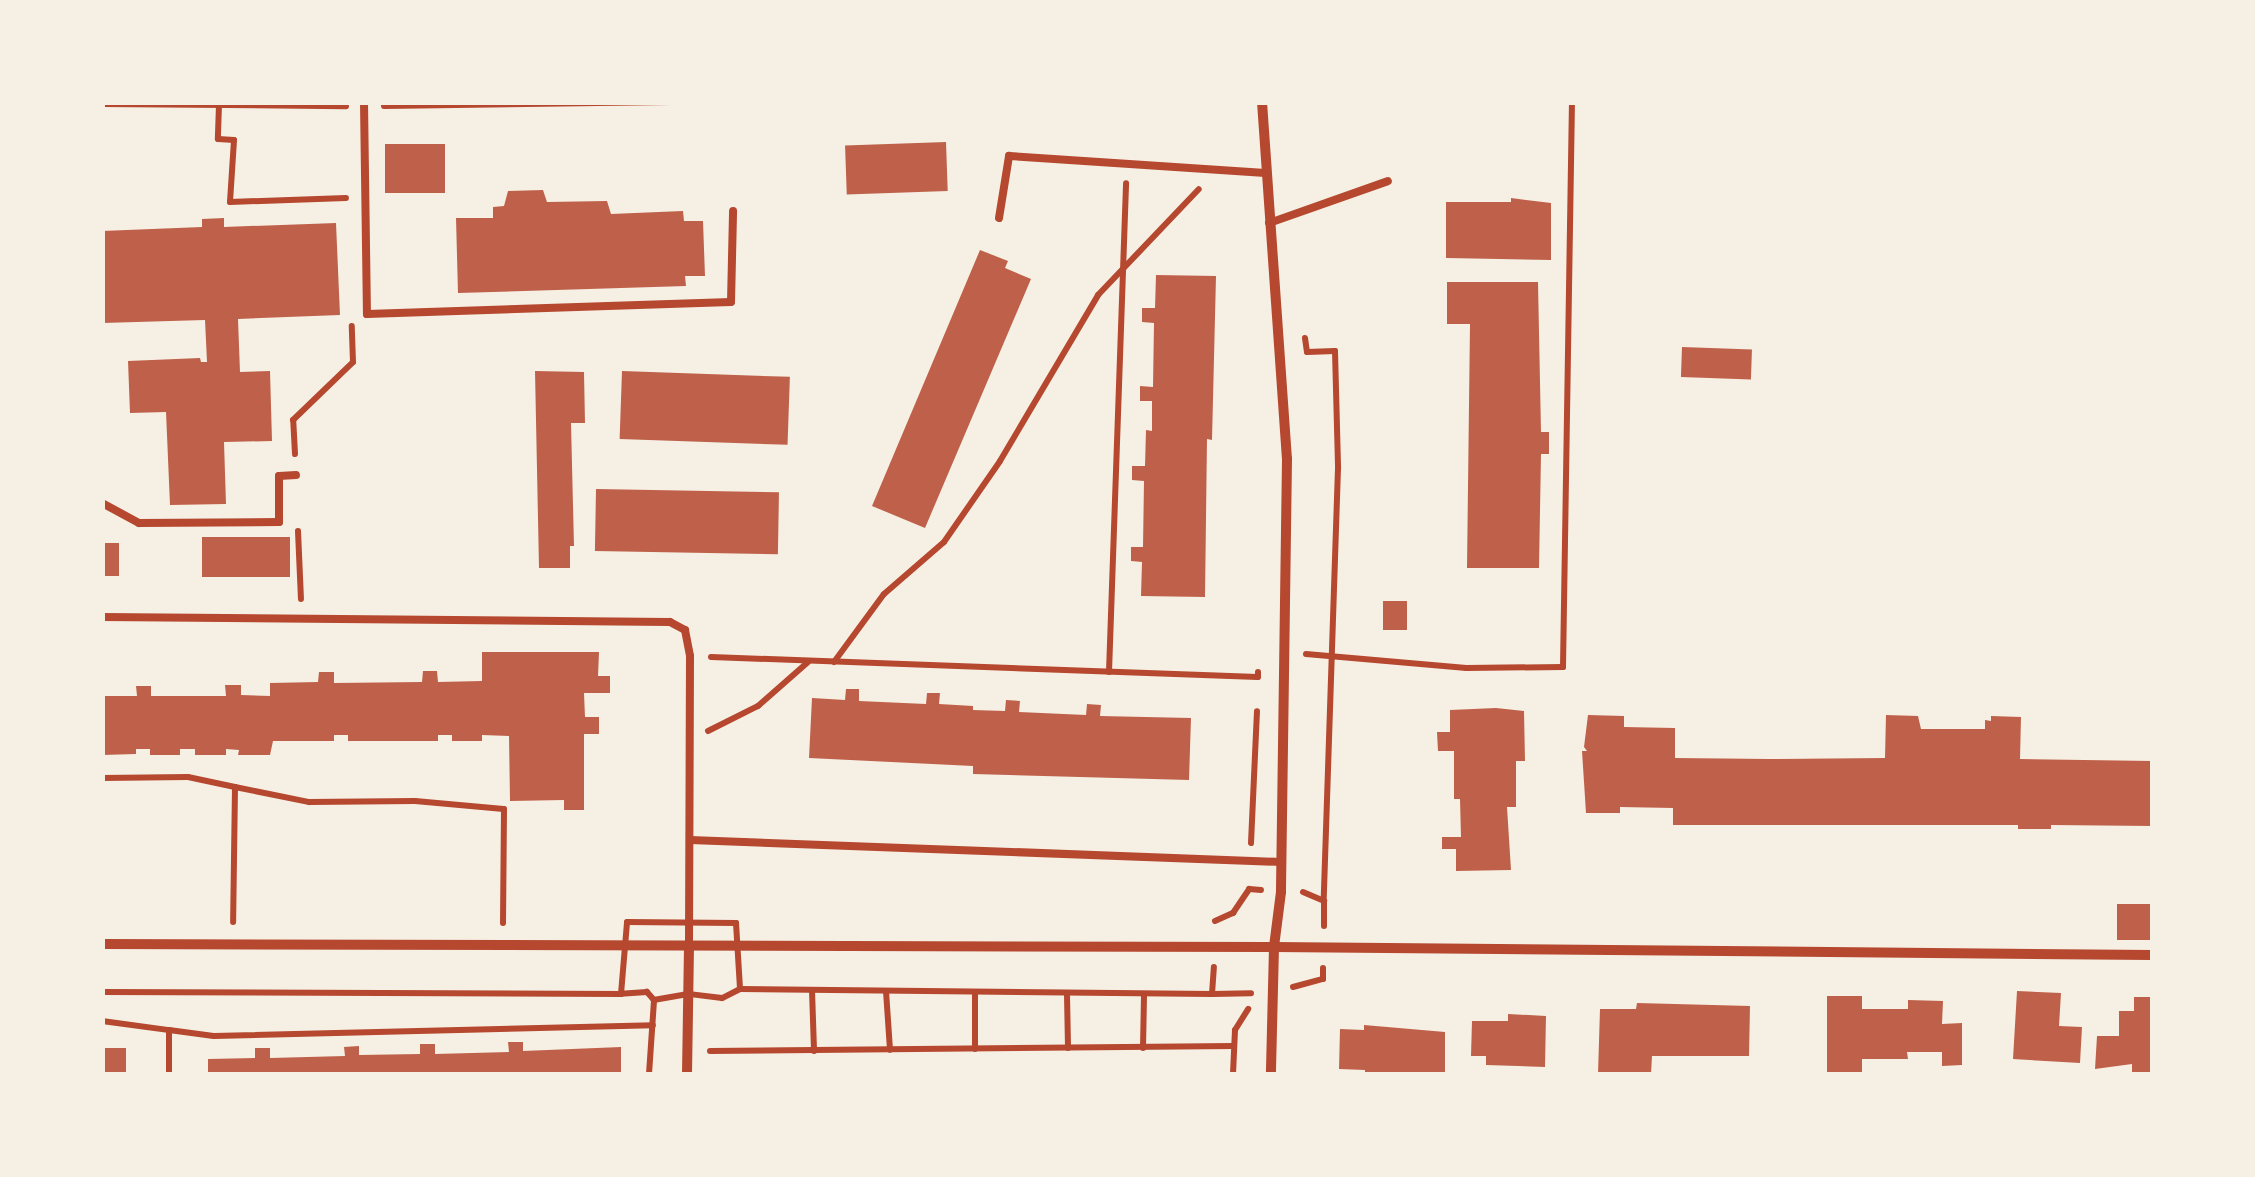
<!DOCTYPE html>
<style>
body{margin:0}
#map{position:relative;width:2255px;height:1177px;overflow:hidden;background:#f6efe4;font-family:"Source Sans 3",sans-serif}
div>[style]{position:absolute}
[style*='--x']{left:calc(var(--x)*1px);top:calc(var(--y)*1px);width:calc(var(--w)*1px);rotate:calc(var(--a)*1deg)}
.building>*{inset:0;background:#bf614a;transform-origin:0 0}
.path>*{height:6px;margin:-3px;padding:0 3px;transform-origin:3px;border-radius:3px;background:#b5482f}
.service>*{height:8px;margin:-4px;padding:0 4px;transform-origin:4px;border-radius:4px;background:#b5482f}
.minor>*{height:10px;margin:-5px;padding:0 5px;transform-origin:5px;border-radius:5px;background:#b5482f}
span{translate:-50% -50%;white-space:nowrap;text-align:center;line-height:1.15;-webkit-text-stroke:10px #f6efe4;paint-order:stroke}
.frame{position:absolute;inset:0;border:105px solid #f6efe4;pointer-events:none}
</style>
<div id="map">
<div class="building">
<i style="left:946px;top:142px;width:49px;height:101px;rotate:88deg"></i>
<i style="left:445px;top:144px;width:49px;height:60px;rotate:90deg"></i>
<i style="clip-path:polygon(543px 190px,547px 202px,607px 201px,611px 214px,683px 211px,684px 221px,703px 221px,705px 276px,685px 276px,686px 286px,458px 293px,456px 218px,493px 218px,493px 207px,504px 206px,508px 191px)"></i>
<i style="clip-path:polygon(1511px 198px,1551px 203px,1551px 260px,1446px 258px,1446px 202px,1511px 202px)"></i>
<i style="clip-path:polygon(224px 218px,224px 227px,336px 223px,340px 315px,238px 319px,240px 372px,270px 371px,272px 441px,224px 442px,226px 504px,170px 505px,166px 412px,130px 413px,128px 361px,200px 358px,201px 362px,207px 362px,205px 320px,102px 323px,102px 231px,202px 227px,202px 219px)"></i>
<i style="clip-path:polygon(980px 250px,1008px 261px,1005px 268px,1031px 279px,925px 528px,872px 506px)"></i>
<i style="clip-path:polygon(1156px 275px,1216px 276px,1212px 440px,1207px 439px,1205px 597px,1141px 596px,1142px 562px,1131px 561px,1131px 547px,1143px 547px,1144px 481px,1132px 480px,1132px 466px,1145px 466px,1146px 430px,1152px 431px,1152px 401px,1140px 401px,1140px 386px,1153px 387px,1154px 323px,1142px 322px,1142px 308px,1155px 308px)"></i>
<i style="clip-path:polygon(1447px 282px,1538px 282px,1541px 432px,1549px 432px,1549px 454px,1541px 454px,1539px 568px,1467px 568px,1470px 324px,1447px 324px)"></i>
<i style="left:1682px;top:347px;width:70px;height:30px;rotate:2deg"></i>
<i style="clip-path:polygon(535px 371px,584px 372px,585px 423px,571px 423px,574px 546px,570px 546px,570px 568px,539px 568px)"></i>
<i style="left:622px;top:371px;width:168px;height:68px;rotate:2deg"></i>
<i style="left:596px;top:489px;width:183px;height:62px;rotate:1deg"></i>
<i style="left:202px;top:537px;width:88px;height:40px"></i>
<i style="left:102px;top:543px;width:17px;height:33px"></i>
<i style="left:1383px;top:601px;width:24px;height:29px"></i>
<i style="clip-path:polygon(482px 652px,599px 652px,598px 676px,610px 676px,610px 693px,584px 693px,585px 717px,599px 717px,599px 734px,584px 734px,584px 810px,564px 810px,564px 800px,510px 801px,509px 736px,482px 735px,482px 741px,452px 741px,452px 735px,438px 735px,438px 741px,348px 741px,348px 735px,334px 735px,334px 741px,273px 741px,270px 755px,238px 755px,239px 750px,226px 749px,226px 755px,195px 755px,195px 749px,180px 749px,180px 755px,150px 755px,150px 749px,136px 749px,136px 754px,102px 755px,102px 696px,137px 696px,136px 686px,151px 686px,151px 696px,226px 696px,225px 685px,241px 685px,241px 695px,270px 696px,270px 683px,318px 682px,319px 672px,334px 672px,334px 683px,422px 682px,423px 671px,437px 671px,438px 682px,482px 681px)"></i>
<i style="clip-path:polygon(846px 689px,859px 689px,859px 701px,926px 704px,927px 693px,940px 693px,939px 704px,973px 706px,973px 710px,1005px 711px,1006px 700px,1020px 701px,1019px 712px,1086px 715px,1087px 704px,1101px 705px,1100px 716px,1191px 718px,1189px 780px,973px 774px,973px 766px,809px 758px,812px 698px,845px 700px)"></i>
<i style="clip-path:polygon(1496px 708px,1524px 711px,1525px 761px,1516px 761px,1516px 807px,1507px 807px,1511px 870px,1456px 871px,1456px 849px,1442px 849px,1442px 837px,1461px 837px,1460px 799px,1454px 799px,1454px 751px,1438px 751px,1437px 732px,1450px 732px,1450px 710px)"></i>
<i style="clip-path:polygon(1588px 715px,1624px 716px,1624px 727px,1675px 728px,1675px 758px,1769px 759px,1885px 758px,1886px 715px,1918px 716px,1921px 729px,1985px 729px,1985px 720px,1991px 721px,1991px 716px,2021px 717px,2020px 759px,2152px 761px,2152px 826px,2051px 825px,2051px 829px,2018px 829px,2018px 825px,1673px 825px,1673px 808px,1620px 807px,1620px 813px,1586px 813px,1582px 751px,1587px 751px,1584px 747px)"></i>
<i style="left:2117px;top:904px;width:35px;height:36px"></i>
<i style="clip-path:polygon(2017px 991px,2061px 993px,2059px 1026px,2082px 1027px,2080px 1063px,2013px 1059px)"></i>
<i style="clip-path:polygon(1827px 996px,1862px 996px,1862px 1009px,1908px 1009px,1908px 1000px,1943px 1001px,1942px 1024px,1962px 1023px,1962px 1065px,1942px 1066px,1942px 1052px,1907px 1052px,1908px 1059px,1862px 1059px,1862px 1074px,1827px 1074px)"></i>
<i style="clip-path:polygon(2134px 997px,2152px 997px,2152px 1074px,2132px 1074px,2132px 1064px,2095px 1069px,2097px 1036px,2119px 1036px,2119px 1011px,2134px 1011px)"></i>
<i style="clip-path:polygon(1637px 1003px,1750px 1006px,1749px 1056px,1652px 1056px,1651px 1074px,1598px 1074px,1600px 1009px,1636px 1009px)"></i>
<i style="clip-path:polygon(1508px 1014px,1546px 1016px,1545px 1067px,1486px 1065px,1486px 1056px,1471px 1056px,1472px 1021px,1508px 1021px)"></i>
<i style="clip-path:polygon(1364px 1025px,1445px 1032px,1445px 1072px,1365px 1074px,1365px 1070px,1339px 1069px,1340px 1029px,1364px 1030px)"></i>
<i style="clip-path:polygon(508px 1042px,523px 1042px,523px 1051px,621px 1047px,621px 1074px,208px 1074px,208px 1059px,255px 1058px,255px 1048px,270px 1048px,270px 1058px,345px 1056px,344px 1047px,359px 1046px,359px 1055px,420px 1054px,420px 1044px,435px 1044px,435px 1054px,509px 1052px)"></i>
<i style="left:102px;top:1048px;width:24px;height:26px"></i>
</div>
<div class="path">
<i style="--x:102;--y:104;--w:244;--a:0.5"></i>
<i style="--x:219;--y:105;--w:34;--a:92"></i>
<i style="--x:218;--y:139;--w:16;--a:4"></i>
<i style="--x:234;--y:140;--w:62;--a:93.7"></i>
<i style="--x:230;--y:202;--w:116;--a:-2"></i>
<i style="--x:384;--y:106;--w:287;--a:-0.8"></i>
<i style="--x:1305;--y:338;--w:14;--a:82"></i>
<i style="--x:1307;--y:352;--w:28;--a:-2"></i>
<i style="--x:1335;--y:351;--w:117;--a:88.5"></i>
<i style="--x:1338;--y:468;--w:433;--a:91.9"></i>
<i style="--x:295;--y:454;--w:34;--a:-93"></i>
<i style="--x:293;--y:420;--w:83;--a:-44"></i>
<i style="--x:353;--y:362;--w:36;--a:-92"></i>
<i style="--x:298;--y:531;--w:68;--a:87.5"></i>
<i style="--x:1306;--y:654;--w:161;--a:5"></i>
<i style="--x:1466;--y:668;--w:97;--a:-0.6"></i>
<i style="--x:1563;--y:667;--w:565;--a:-89.09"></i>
<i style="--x:711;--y:657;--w:547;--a:2.09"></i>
<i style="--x:1258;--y:677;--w:5;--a:-90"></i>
<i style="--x:834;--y:662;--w:84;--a:-53.7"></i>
<i style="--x:884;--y:594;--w:79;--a:-40.9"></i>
<i style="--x:944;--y:542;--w:98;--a:-55.3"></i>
<i style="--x:1000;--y:461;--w:193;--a:-59.4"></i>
<i style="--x:1098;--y:295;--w:146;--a:-46.4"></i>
<i style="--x:1109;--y:672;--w:489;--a:-88"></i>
<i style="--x:708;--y:731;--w:56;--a:-26.6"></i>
<i style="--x:758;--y:706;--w:67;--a:-41.3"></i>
<i style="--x:102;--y:778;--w:86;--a:-0.7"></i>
<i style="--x:188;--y:777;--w:48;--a:12"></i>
<i style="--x:235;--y:787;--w:135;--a:90.8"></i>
<i style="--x:235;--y:787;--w:76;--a:11.5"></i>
<i style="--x:309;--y:802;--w:106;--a:-0.5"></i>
<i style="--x:415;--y:801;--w:89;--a:5.1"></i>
<i style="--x:504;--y:809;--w:114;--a:90.5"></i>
<i style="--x:1251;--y:843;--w:132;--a:-87.4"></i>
<i style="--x:1303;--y:892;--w:23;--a:23"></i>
<i style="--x:1324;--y:901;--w:25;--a:90"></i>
<i style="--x:1215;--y:921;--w:20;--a:-24"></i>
<i style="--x:1233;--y:913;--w:29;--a:-56"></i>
<i style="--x:1249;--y:889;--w:12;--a:5"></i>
<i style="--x:627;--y:922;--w:109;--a:0.5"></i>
<i style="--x:736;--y:923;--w:66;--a:86.5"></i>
<i style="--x:740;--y:989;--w:20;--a:153"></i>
<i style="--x:722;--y:998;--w:34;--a:-173"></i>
<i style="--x:688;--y:994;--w:35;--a:170"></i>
<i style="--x:654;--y:1000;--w:11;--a:-131"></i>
<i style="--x:647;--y:992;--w:26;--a:176"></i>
<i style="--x:621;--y:994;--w:72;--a:-85.2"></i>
<i style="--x:1293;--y:987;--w:31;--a:-15"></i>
<i style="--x:1323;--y:979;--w:11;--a:-90"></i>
<i style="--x:740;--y:989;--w:472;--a:0.6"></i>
<i style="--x:1212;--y:994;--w:27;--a:-86"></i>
<i style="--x:812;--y:990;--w:61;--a:88.1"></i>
<i style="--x:886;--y:991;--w:59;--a:86.1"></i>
<i style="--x:102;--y:992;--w:519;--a:0.22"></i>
<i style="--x:1212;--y:994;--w:39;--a:-1"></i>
<i style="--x:1067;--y:995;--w:53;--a:88.9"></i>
<i style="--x:102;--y:1021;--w:68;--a:7.7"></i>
<i style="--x:1143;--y:1048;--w:52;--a:-88.9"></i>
<i style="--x:975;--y:1049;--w:56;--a:-90"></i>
<i style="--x:710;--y:1051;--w:524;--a:-0.55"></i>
<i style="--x:169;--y:1074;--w:44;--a:-90"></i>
<i style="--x:169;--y:1030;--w:45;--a:7.6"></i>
<i style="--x:214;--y:1036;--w:439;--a:-1.4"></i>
<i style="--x:649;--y:1074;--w:74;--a:-86.1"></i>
<i style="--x:1233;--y:1074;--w:44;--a:-87.4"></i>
<i style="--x:1235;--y:1030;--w:25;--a:-58"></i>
</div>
<div class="service">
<i style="--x:364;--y:102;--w:212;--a:89.2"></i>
<i style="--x:367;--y:314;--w:364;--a:-1.9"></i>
<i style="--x:731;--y:302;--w:91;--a:-88.7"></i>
<i style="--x:999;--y:218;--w:63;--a:-80.8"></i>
<i style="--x:1009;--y:156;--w:257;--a:3.8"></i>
<i style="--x:1269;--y:223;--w:126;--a:-19.4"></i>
<i style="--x:102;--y:503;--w:42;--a:28.4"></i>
<i style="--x:139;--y:523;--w:140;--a:-0.4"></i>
<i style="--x:279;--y:522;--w:46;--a:-90"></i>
<i style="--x:279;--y:476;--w:17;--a:-3"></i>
<i style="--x:102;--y:617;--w:568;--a:0.5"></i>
<i style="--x:670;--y:622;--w:17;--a:28"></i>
<i style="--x:685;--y:630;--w:26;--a:79"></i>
<i style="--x:690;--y:656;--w:291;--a:90.2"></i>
<i style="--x:690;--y:840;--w:591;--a:2.13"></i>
</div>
<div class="minor">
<i style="--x:1262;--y:102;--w:358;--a:86"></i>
<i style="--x:1287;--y:459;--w:433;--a:90.8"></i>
<i style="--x:1281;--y:892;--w:55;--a:97.3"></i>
<i style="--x:1274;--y:947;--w:127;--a:91.4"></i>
<i style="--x:102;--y:944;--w:1172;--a:0.15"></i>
<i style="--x:1274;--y:947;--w:878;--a:0.52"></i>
<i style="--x:687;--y:1074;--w:127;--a:-89.1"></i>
</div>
<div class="frame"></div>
</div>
